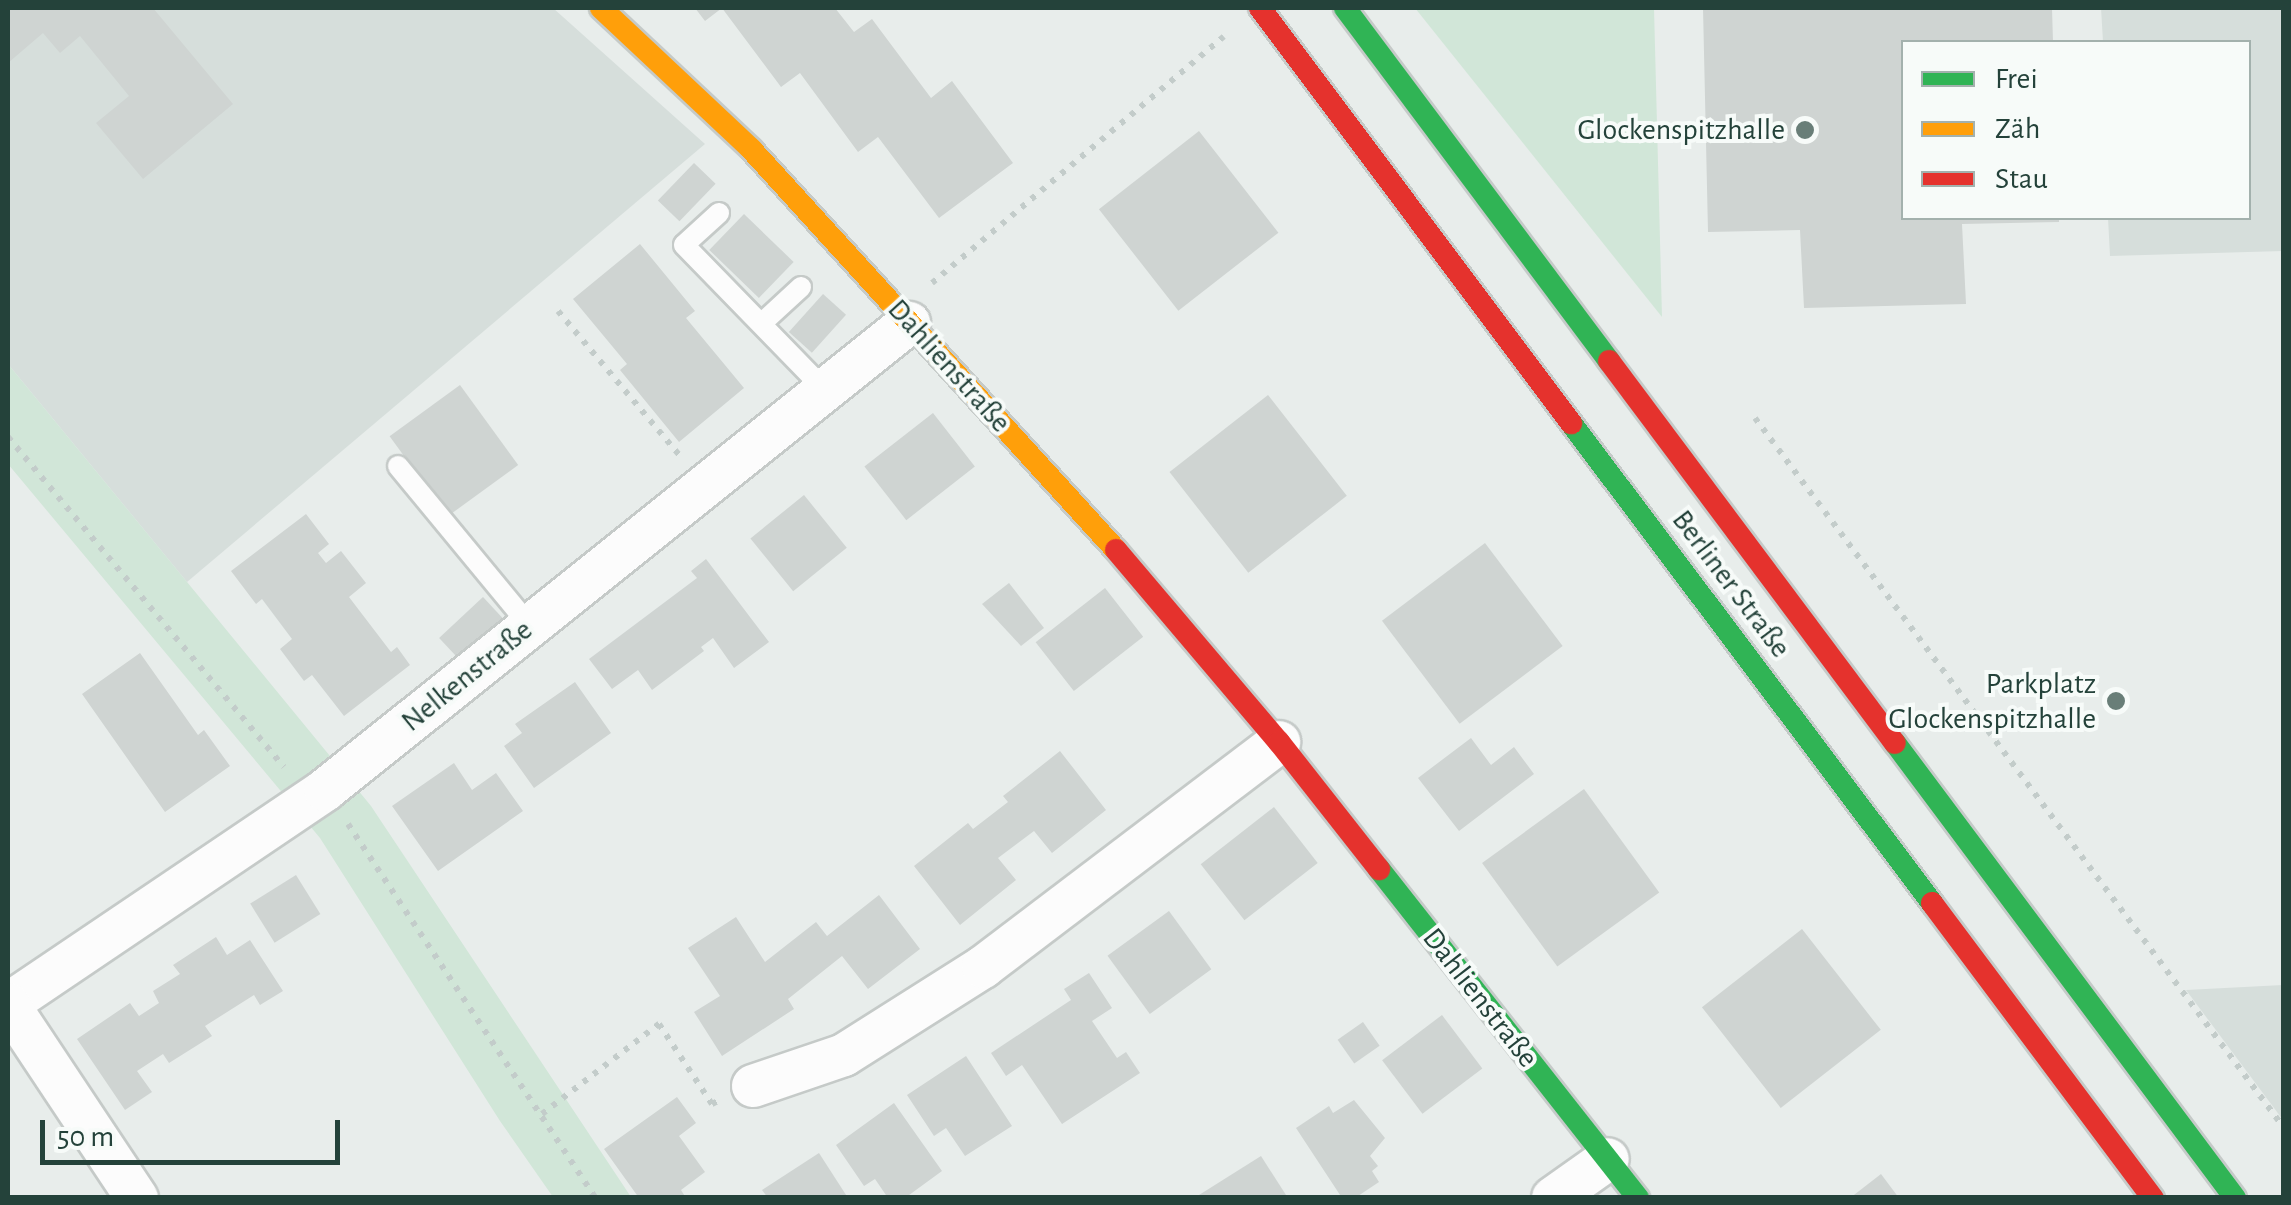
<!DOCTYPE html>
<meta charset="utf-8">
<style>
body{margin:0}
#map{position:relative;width:2291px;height:1205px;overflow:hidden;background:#e8edeb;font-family:"Alegreya Sans",sans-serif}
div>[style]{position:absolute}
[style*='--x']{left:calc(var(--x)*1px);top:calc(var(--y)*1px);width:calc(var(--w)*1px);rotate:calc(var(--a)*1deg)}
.built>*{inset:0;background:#d6dedb}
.green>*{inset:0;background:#d1e6d8}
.building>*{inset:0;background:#cfd4d2;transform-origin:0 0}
.path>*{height:6px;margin-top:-3px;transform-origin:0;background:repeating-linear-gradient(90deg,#c3ccca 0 5px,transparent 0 13px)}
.roads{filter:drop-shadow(2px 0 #c5cac8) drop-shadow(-2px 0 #c5cac8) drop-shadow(0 2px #c5cac8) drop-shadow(0 -2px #c5cac8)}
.lane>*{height:20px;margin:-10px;padding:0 10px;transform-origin:10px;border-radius:10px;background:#fcfcfc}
.street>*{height:42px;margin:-21px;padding:0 21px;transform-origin:21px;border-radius:21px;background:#fcfcfc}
.fast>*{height:22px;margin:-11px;padding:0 11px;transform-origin:11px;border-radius:11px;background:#30b455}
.slow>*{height:22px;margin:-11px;padding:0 11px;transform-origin:11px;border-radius:11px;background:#ff9f0a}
.jam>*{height:22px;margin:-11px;padding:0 11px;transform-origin:11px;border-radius:11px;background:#e5322d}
.dots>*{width:28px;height:28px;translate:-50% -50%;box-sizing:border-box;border:5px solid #f7fbf9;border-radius:50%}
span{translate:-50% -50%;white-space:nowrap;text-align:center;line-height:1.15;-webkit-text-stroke:8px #f7fbf9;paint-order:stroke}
.poi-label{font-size:30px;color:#24423a}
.right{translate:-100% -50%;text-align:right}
.street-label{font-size:30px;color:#24423a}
.frame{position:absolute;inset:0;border:10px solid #24423a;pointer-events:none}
.legend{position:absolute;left:1901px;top:40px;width:350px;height:180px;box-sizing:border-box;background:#f7fbf9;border:2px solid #a3b1ad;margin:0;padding:12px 18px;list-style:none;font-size:30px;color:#24423a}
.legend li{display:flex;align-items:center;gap:20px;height:50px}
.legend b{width:50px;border:2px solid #a3b1ad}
.scale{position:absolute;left:40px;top:1120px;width:300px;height:45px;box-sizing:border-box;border:5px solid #24423a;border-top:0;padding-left:12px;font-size:30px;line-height:35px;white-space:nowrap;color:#24423a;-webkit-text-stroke:8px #f7fbf9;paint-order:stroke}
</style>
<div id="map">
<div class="built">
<i style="clip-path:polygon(8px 8px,553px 8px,705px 144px,187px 582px,8px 364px)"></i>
<i style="clip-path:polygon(2101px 8px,2283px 8px,2283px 251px,2110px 256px,2108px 218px,2248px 218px,2248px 42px,2103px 42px)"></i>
<i style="clip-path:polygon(2283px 985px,2284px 985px,2283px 1120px,2186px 990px)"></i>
</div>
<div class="green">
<i style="clip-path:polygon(1415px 8px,1654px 8px,1662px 317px)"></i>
<i style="clip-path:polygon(8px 364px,371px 806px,631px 1197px,553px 1197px,500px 1121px,320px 838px,8px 464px)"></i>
</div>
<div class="building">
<i style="clip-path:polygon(8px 8px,153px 8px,233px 104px,143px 179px,96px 123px,129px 96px,80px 36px,60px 53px,43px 33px,8px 63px)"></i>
<i style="clip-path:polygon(695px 8px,835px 8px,854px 32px,872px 19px,931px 98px,952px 81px,1013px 163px,939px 218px,878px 137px,858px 152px,800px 73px,781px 87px,722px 8px,705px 21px)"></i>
<i style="clip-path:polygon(1703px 8px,2052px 8px,2053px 42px,1904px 42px,1904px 218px,2059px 218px,2059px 222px,1962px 224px,1966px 304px,1804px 308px,1800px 230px,1708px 232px)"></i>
<i style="left:1199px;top:131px;width:129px;height:127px;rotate:52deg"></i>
<i style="left:694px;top:163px;width:30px;height:52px;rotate:44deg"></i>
<i style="left:744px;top:214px;width:69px;height:50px;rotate:44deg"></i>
<i style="clip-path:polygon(640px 244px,695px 311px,686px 318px,744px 388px,679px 442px,620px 370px,627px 364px,573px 299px)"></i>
<i style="left:823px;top:294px;width:31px;height:51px;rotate:42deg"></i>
<i style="left:460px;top:385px;width:99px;height:87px;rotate:54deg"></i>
<i style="left:1268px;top:395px;width:128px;height:125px;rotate:52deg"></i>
<i style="left:933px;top:413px;width:68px;height:87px;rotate:52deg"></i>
<i style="left:804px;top:495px;width:68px;height:69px;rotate:51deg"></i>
<i style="clip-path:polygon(306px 514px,329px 544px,318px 553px,326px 563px,341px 551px,366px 583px,349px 597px,391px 652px,397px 647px,410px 665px,344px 716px,312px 675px,304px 681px,280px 649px,292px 639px,262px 599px,256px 604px,231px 571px)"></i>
<i style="left:1485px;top:543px;width:129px;height:129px;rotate:53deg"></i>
<i style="clip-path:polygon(706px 559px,769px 642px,734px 668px,713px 638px,701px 647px,704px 651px,652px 690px,638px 670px,612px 689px,589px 659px,697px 578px,691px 571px)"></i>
<i style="clip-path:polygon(1009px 583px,1044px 628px,1021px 646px,982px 604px)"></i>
<i style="left:1105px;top:588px;width:62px;height:88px;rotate:52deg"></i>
<i style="left:483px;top:597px;width:33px;height:60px;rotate:47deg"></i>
<i style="clip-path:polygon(140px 653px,198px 735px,204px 730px,230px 766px,165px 812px,82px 694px)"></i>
<i style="clip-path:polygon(575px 682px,611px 733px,534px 788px,504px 746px,522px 733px,515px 724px)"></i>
<i style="clip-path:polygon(1471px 738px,1491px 765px,1514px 747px,1534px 774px,1459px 831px,1418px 778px)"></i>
<i style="clip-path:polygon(1060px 751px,1106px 810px,1052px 853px,1034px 831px,998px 858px,1016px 880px,960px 925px,914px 866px,968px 823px,973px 829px,1008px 802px,1003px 796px)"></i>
<i style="clip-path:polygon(454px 763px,472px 790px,496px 773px,523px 811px,438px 871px,392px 806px)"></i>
<i style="left:1584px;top:789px;width:128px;height:126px;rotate:54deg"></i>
<i style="left:1274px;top:807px;width:71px;height:93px;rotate:52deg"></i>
<i style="left:296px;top:875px;width:46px;height:54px;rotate:58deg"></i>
<i style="clip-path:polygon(879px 895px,920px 949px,868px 989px,842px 956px,788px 999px,794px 1009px,722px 1056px,694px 1012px,720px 996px,688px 948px,736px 917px,765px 962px,816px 922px,827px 936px)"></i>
<i style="left:1169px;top:911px;width:72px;height:76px;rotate:54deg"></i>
<i style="left:1802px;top:929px;width:128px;height:127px;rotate:52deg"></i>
<i style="clip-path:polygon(216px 937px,227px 955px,250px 940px,283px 991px,260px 1005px,254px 995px,205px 1026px,212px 1036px,169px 1063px,163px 1054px,137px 1071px,152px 1092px,125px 1110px,77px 1039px,130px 1003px,139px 1016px,159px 1003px,153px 991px,180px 974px,173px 965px)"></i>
<i style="clip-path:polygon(1089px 973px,1112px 1008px,1092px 1021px,1117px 1058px,1126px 1052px,1140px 1073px,1062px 1124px,1022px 1065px,1006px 1076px,991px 1053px,1071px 1000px,1064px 989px)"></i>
<i style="left:1442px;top:1015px;width:67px;height:75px;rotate:53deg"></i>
<i style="left:1363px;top:1022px;width:29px;height:31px;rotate:55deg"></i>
<i style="clip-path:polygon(966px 1056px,1012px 1126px,965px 1156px,946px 1128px,934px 1136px,907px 1095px)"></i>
<i style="clip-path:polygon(677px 1097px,696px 1123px,679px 1136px,705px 1172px,681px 1190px,686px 1198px,639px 1198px,604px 1149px)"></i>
<i style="clip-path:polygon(1354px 1100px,1385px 1138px,1370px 1156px,1378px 1166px,1372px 1171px,1379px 1182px,1355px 1198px,1342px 1198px,1296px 1128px,1329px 1106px,1333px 1113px)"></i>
<i style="clip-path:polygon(894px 1103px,942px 1171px,905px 1198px,888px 1198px,875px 1179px,864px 1186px,836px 1145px)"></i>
<i style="clip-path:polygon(819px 1153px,848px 1198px,768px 1198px,762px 1190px)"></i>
<i style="clip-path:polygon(1261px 1156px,1286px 1195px,1201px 1198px,1199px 1195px)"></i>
<i style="clip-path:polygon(1881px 1174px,1899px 1198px,1850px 1198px)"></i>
</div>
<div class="path">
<i style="--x:932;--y:283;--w:382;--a:-40.2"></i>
<i style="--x:558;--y:311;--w:192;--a:49.9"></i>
<i style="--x:1755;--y:418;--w:885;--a:53.31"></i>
<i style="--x:8;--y:437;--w:430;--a:50.1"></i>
<i style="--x:348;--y:824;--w:449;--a:56.5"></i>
<i style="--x:542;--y:1114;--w:148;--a:-37.6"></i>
<i style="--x:659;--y:1024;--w:96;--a:56.5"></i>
<i style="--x:712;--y:1104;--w:9;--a:-27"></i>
</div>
<div class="roads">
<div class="lane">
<i style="--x:719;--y:213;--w:47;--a:137.6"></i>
<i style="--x:684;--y:245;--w:202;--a:45.8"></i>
<i style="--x:762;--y:323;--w:53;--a:-42.7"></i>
<i style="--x:398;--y:466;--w:207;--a:50.5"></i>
</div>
<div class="street">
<i style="--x:8;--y:1004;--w:382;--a:-34"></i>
<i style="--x:325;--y:790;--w:748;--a:-38.65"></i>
<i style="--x:8;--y:1004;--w:233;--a:56.4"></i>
<i style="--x:753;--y:1086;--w:96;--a:-18.8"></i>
<i style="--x:844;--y:1055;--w:165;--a:-32.3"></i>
<i style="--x:983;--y:967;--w:372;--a:-37.2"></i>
<i style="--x:1553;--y:1198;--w:67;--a:-35.3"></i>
</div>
<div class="fast">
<i style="--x:1345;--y:8;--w:441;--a:53.2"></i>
<i style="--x:1571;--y:423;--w:601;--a:53.05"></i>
<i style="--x:1895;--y:743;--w:568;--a:53.23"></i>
<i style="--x:1379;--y:869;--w:419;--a:51.8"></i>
</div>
<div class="slow">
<i style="--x:601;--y:8;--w:206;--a:43.2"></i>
<i style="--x:751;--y:149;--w:542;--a:47.69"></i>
</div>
<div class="jam">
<i style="--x:1260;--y:8;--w:519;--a:53.15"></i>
<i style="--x:1609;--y:361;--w:477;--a:53.2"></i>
<i style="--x:1116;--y:550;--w:252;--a:49.7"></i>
<i style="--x:1279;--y:742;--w:162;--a:51.8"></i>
<i style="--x:1932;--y:903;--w:369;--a:53.2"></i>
</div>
</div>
<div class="dots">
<i style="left:1805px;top:130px;background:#697e78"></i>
<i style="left:2116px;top:701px;background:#697e78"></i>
</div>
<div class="poi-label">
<span class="right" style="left:1785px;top:130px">Glockenspitzhalle</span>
<span class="right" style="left:2096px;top:701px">Parkplatz<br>Glockenspitzhalle</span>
</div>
<div class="street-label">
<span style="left:949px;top:366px;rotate:48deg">Dahlienstraße</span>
<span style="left:1731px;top:584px;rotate:53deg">Berliner Straße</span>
<span style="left:467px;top:676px;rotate:-39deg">Nelkenstraße</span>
<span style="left:1480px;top:998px;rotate:52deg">Dahlienstraße</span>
</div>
<div class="frame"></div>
<ul class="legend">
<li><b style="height:12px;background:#30b455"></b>Frei</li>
<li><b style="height:12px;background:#ff9f0a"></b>Zäh</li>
<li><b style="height:12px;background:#e5322d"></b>Stau</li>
</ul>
<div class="scale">50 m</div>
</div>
